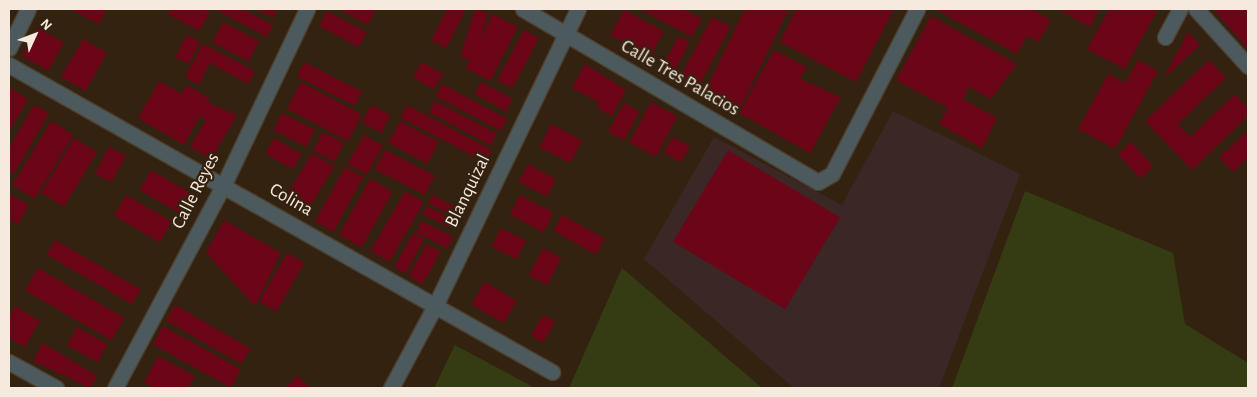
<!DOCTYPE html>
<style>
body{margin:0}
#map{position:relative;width:1257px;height:397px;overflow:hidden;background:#33220f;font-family:"Alegreya Sans",sans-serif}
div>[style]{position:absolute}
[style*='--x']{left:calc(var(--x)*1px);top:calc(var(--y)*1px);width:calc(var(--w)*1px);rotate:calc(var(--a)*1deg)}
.industrial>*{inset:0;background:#3b2826}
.green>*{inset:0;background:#353c13}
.building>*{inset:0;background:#6a0618;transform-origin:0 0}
.roads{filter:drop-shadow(1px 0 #4e3e2c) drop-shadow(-1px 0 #4e3e2c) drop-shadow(0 1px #4e3e2c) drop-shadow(0 -1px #4e3e2c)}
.minor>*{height:15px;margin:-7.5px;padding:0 7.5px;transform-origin:7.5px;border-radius:7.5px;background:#4c5a5d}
.tertiary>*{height:15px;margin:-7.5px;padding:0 7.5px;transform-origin:7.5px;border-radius:7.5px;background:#4c5a5d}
span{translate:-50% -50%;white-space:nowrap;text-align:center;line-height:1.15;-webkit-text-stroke:4.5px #33220f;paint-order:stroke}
.street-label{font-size:19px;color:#f6e9de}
.frame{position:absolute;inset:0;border:10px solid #f6e9de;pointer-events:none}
.north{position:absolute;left:10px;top:10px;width:50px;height:50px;-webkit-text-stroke:4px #33220f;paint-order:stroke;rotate:47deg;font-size:14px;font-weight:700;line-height:20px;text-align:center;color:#f6e9de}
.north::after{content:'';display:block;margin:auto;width:18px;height:22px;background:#f6e9de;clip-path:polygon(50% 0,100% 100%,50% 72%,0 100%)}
</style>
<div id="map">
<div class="industrial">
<i style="clip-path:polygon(893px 111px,1020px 174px,939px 388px,794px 388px,644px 259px,714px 137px,842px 205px)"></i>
</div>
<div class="green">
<i style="clip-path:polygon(1025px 191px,1173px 253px,1185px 324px,1248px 363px,1248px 388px,952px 388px)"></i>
<i style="clip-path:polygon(622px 268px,762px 388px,569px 388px)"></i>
<i style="clip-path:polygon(455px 345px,535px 388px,434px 388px)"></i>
</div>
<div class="building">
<i style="clip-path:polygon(69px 9px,103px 9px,106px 10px,99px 24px)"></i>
<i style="clip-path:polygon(171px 9px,204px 9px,210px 12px,199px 31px,168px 14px)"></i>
<i style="clip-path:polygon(214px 9px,242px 9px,273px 25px,267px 37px)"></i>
<i style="clip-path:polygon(256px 9px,278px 9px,273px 18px)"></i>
<i style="clip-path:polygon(338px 9px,376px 9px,368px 25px)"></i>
<i style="clip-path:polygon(447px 9px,466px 9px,446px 48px,431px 40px)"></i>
<i style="left:475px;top:9px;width:14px;height:50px;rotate:17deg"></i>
<i style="clip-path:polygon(640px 9px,682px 9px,702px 19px,692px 37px)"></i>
<i style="clip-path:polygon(745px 9px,789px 9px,738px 112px,703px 95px)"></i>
<i style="clip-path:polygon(796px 9px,894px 9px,856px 82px,780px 42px)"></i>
<i style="clip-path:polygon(935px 9px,1031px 9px,1051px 20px,1038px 42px,1027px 36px,1017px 54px)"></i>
<i style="clip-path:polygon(1057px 9px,1099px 9px,1090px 27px)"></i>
<i style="clip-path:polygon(1109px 9px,1158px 9px,1125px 69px,1087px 49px)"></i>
<i style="clip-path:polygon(1248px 9px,1248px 49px,1214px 10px)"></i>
<i style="left:624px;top:10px;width:45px;height:29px;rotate:28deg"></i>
<i style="left:327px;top:11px;width:45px;height:17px;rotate:28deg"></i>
<i style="left:493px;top:14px;width:28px;height:61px;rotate:27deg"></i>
<i style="clip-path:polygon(931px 16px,1017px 64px,991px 99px,969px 87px,963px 99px,997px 118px,982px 148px,939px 124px,948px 108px,896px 80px)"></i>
<i style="left:712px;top:17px;width:21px;height:69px;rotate:28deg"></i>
<i style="left:223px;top:22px;width:41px;height:23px;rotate:28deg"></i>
<i style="left:38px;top:28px;width:30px;height:32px;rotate:30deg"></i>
<i style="left:524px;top:30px;width:17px;height:57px;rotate:28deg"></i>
<i style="clip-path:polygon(1188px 32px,1200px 45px,1166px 76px,1165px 75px)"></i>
<i style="left:187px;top:35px;width:15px;height:25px;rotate:28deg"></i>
<i style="left:678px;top:36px;width:13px;height:32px;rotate:27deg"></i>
<i style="left:83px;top:39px;width:28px;height:44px;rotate:30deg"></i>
<i style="clip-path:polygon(203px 44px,255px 71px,248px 84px,210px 63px,199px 85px,185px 77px)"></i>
<i style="clip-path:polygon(774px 50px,807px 67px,800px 79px,841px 97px,810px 153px,739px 113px)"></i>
<i style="clip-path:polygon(1138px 60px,1158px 71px,1115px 149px,1078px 129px,1108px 74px,1125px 83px)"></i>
<i style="clip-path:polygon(1209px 60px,1226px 78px,1178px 124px,1190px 137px,1235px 94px,1248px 108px,1248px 116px,1192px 170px,1145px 121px)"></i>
<i style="left:304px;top:62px;width:65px;height:16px;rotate:27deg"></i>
<i style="left:422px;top:62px;width:24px;height:18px;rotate:30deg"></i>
<i style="clip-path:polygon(585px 64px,626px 90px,612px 116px,597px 108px,600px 103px,572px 88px)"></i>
<i style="clip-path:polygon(159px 81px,182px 94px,187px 85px,210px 99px,208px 103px,237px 115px,211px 159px,190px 147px,206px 120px,200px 116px,184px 145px,138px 118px)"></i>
<i style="left:301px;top:82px;width:69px;height:30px;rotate:28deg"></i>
<i style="left:481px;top:82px;width:36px;height:14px;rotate:28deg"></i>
<i style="left:442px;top:84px;width:74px;height:14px;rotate:28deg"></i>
<i style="clip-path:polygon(9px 87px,28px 99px,9px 132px)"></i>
<i style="left:435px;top:101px;width:70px;height:13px;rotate:28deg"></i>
<i style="left:651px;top:102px;width:30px;height:46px;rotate:28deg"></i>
<i style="left:624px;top:103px;width:18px;height:33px;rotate:29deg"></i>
<i style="clip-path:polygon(34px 105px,49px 113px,14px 174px,9px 170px,9px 148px)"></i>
<i style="left:371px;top:105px;width:22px;height:20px;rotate:27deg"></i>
<i style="left:407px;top:105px;width:96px;height:14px;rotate:28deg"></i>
<i style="left:282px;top:113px;width:37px;height:19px;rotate:27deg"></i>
<i style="left:51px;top:121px;width:26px;height:75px;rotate:31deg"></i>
<i style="left:400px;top:121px;width:44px;height:25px;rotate:28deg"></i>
<i style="left:551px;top:124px;width:35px;height:26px;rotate:27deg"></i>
<i style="clip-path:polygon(1248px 131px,1248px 158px,1233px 172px,1219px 157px)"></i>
<i style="left:323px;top:132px;width:24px;height:21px;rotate:28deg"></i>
<i style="left:364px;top:135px;width:22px;height:33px;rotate:30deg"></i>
<i style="left:672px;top:137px;width:20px;height:18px;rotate:27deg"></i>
<i style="left:74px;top:138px;width:27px;height:64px;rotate:31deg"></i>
<i style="left:274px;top:138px;width:32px;height:18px;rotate:30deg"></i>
<i style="left:1131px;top:142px;width:33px;height:18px;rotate:47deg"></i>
<i style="left:109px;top:147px;width:19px;height:30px;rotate:28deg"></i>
<i style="left:385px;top:150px;width:56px;height:22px;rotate:27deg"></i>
<i style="left:728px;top:150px;width:131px;height:107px;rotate:31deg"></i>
<i style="left:312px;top:153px;width:26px;height:53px;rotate:31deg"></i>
<i style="left:528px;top:164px;width:32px;height:20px;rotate:28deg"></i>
<i style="left:345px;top:167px;width:21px;height:62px;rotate:29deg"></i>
<i style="left:151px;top:170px;width:44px;height:23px;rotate:30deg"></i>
<i style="left:370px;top:179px;width:26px;height:64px;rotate:29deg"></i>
<i style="left:405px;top:191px;width:22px;height:69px;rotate:30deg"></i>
<i style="clip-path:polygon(9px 194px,29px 205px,18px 224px,9px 219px)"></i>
<i style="left:126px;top:195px;width:53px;height:24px;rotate:30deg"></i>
<i style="left:432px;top:195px;width:30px;height:9px;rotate:27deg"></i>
<i style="left:520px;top:195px;width:38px;height:22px;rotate:28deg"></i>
<i style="left:427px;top:206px;width:30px;height:9px;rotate:28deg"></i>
<i style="left:562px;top:215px;width:49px;height:18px;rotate:29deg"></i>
<i style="clip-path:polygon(224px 220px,281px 253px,255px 306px,206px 253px)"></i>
<i style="left:422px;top:221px;width:35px;height:13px;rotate:27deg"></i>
<i style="left:501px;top:228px;width:28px;height:21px;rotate:27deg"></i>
<i style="left:413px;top:233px;width:13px;height:39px;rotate:29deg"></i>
<i style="left:55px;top:240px;width:99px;height:17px;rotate:30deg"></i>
<i style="left:427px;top:244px;width:16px;height:37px;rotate:30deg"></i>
<i style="left:543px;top:248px;width:21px;height:31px;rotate:28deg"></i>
<i style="left:287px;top:253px;width:20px;height:56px;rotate:30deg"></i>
<i style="left:38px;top:268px;width:100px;height:26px;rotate:30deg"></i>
<i style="left:485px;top:282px;width:37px;height:26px;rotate:31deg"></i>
<i style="left:175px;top:305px;width:87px;height:18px;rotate:30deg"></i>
<i style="clip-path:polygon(15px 306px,40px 321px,25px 347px,9px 338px,9px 318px)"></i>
<i style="left:543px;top:315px;width:14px;height:24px;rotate:30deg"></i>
<i style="left:163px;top:326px;width:89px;height:21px;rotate:29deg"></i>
<i style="left:77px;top:327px;width:35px;height:21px;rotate:29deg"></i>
<i style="clip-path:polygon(43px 343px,97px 376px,90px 388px,33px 361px)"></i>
<i style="clip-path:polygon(158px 356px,195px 376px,188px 388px,155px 388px,144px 382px)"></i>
<i style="clip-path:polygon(297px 376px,311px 388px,286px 388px)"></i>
</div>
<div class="roads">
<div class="minor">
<i style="--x:523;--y:9;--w:342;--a:30.4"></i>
<i style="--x:818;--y:182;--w:16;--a:-30"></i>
<i style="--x:832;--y:174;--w:186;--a:-62.7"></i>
<i style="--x:1196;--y:9;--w:77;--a:47.6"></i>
<i style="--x:1165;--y:37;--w:32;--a:-62"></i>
<i style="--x:9;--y:48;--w:43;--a:-64"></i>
<i style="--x:9;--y:65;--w:624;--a:29.48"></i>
<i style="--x:9;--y:362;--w:54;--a:29"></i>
<i style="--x:391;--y:388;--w:93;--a:-61.8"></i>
<i style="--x:435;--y:306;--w:330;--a:-64.3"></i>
</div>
<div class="tertiary">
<i style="--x:115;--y:388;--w:231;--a:-61.9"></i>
<i style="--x:224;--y:184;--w:194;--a:-64.6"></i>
</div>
</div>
<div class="street-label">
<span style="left:680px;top:78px;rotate:30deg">Calle Tres Palacios</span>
<span style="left:196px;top:191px;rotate:-63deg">Calle Reyes</span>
<span style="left:468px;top:191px;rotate:-64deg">Blanquizal</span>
<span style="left:291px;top:200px;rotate:30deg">Colina</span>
</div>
<div class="frame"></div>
<div class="north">N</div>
</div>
